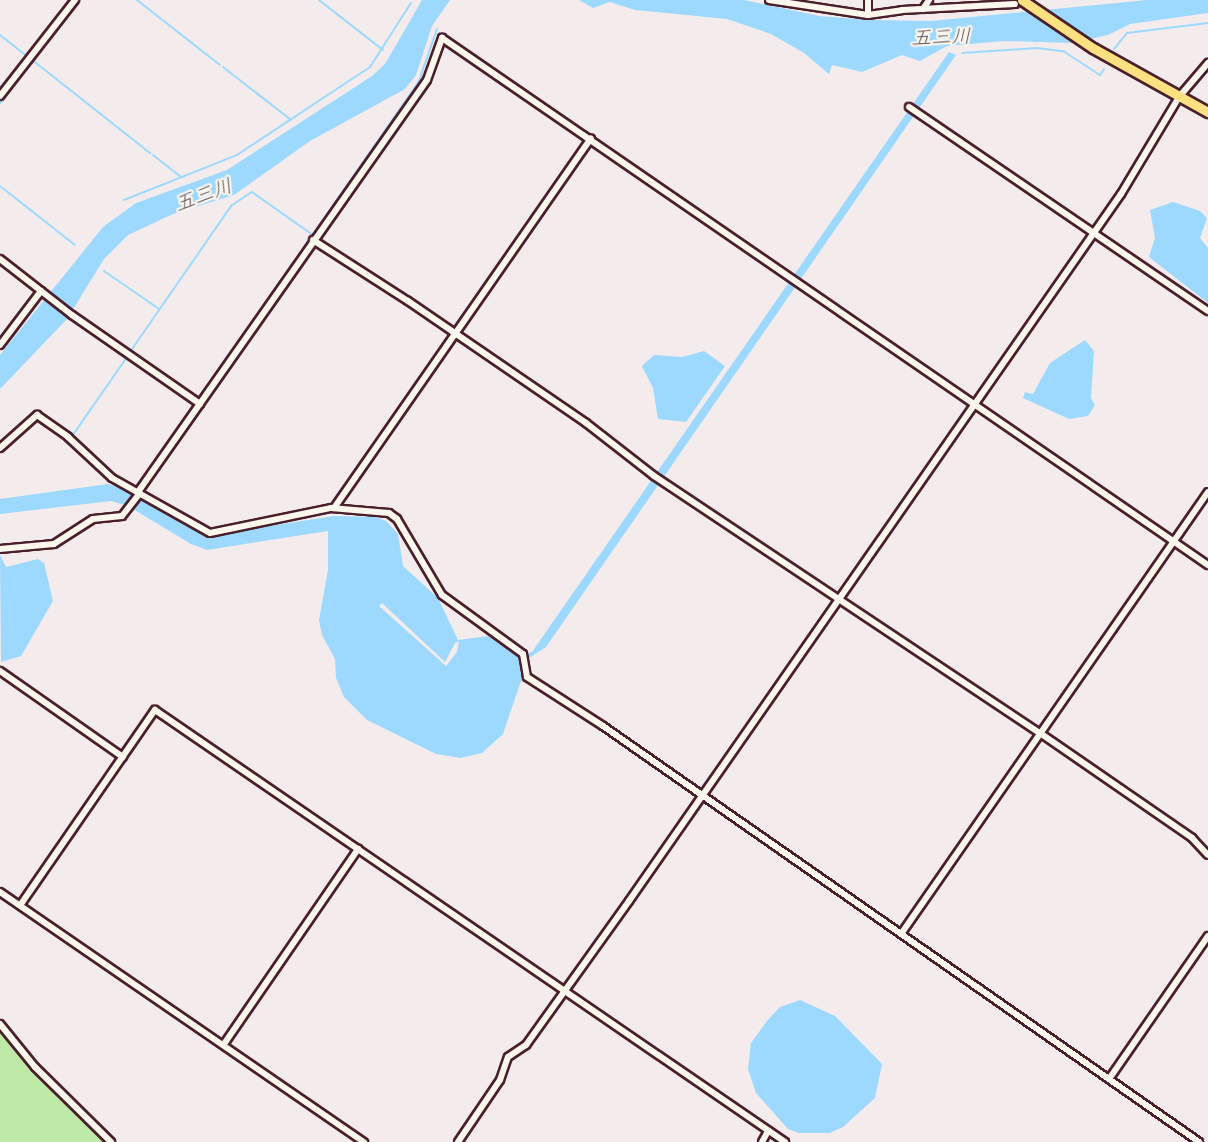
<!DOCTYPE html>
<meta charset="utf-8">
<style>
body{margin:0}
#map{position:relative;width:1208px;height:1142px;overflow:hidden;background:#f4ecec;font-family:"Patrick Hand","Klee One",sans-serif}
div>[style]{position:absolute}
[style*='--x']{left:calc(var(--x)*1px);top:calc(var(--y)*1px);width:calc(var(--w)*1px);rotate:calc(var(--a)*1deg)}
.green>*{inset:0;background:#bee9a6}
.water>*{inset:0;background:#9dd9fe}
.pier>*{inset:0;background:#f4ecec}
.stream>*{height:2px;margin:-1px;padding:0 1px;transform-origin:1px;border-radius:1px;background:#9dd9fe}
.roads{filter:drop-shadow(2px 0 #4a1f2b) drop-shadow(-2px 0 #4a1f2b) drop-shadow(0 2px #4a1f2b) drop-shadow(0 -2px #4a1f2b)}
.minor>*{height:6px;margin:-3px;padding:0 3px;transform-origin:3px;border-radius:3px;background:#fbf7ec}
.trunk>*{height:9px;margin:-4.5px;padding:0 4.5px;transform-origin:4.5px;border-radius:4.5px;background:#fde080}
span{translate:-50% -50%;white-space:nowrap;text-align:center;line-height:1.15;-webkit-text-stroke:4.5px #fbf7ec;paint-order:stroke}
.water-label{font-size:20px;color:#5f4e60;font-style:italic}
</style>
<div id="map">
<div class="green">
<i style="clip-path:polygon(0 1029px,33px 1070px,106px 1142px,0 1142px)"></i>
</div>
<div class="water">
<i style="clip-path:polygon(422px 0,450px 0,432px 26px,416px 75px,405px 89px,310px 141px,234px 195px,173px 214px,128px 235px,104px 259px,67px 319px,0 389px,0 355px,103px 227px,136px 203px,227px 170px,372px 76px,385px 64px)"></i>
<i style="clip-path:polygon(579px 0,744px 0,819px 16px,870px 20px,931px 21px,1147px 0,1208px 0,1208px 13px,1130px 24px,1108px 35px,1072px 43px,1004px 41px,947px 46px,920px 61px,902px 55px,862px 72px,832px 65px,829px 74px,804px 53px,771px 34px,727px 19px,635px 10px,610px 2px,593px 8px)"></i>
<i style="clip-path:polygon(949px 52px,956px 55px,546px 647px,523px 662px,523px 675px,503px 734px,482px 753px,461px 758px,436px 754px,367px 720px,344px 697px,336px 678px,335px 659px,322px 635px,319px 620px,328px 570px,328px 531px,207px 550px,191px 544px,128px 506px,111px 501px,0 514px,0 499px,108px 484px,132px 492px,206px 536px,334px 516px,375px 517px,386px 521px,398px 534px,403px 566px,438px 598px,458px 640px,488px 636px,519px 656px,532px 652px)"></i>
<i style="clip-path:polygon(1173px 202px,1200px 211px,1207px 218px,1200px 238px,1208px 248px,1208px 303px,1149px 257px,1155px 238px,1150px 210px)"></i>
<i style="clip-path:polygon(1085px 340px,1094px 351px,1091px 398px,1095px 405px,1088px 416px,1069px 419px,1023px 398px,1025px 392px,1033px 394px,1050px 363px)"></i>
<i style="clip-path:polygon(704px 351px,725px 366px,686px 422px,658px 419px,653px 388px,642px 366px,654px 355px,682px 357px)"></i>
<i style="clip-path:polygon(0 555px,6px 567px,38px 559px,44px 563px,53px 601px,21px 656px,1px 662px)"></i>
<i style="clip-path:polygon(800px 1000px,835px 1016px,882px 1064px,875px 1098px,843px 1127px,830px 1133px,799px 1133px,788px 1129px,756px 1093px,748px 1069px,751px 1043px,767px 1021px,780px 1007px)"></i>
</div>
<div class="pier">
<i style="clip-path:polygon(382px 603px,445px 662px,455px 643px,459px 641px,457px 652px,446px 666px,379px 606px)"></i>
</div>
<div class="stream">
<i style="--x:137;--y:0;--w:105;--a:38.1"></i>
<i style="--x:319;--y:0;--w:81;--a:38"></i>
<i style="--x:68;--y:15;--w:19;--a:-51"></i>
<i style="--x:0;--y:35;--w:36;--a:38"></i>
<i style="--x:1114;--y:49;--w:21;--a:-51"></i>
<i style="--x:1127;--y:33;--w:82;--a:-7"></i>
<i style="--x:962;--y:53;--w:75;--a:-3.8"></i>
<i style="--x:1037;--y:48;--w:26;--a:7"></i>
<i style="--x:1063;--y:51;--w:44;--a:33"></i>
<i style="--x:1100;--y:75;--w:7;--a:-56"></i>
<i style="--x:31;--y:59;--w:152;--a:38.3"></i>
<i style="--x:223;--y:67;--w:86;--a:37.9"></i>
<i style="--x:0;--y:103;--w:108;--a:-52.2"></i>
<i style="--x:153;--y:155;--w:36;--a:38"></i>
<i style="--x:0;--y:186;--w:95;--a:38.2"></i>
<i style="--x:124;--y:200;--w:122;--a:-21.7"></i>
<i style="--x:237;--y:155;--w:159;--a:-33.5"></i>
<i style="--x:370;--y:67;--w:76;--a:-57.4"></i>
<i style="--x:104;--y:271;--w:67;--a:34.6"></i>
<i style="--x:130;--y:352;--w:178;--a:-55.3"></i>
<i style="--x:231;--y:206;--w:25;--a:-34"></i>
<i style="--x:252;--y:192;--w:75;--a:35.2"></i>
<i style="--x:127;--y:357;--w:96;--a:124.8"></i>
<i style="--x:72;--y:436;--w:54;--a:43.5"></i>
<i style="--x:111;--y:473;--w:30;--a:30"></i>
<i style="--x:199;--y:399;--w:387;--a:-55.3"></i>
<i style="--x:419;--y:81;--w:55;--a:-70.9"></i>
<i style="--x:153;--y:466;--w:74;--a:-55.5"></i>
</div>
<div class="roads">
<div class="minor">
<i style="--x:769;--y:0;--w:100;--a:8.6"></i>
<i style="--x:868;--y:15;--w:34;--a:-8"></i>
<i style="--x:902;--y:10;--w:113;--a:-3"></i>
<i style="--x:868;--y:0;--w:15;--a:90"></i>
<i style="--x:923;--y:9;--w:11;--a:-56"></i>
<i style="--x:0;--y:96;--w:122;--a:-52"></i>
<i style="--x:909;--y:107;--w:362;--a:34.3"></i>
<i style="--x:313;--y:240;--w:113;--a:32.7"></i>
<i style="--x:408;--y:301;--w:216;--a:34.4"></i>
<i style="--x:586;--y:423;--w:86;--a:37.9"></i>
<i style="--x:654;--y:476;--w:464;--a:33.7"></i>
<i style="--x:1040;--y:733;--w:185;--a:34.6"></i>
<i style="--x:1192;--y:838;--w:23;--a:47"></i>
<i style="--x:0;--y:259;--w:91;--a:37.9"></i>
<i style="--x:72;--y:315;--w:156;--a:34.8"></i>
<i style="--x:0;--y:345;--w:68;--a:-52.8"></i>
<i style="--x:0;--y:448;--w:50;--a:-41.7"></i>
<i style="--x:37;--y:415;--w:38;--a:35"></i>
<i style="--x:68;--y:437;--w:60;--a:43"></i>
<i style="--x:112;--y:478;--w:112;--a:29.3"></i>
<i style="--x:210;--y:533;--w:124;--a:-11.7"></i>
<i style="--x:331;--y:508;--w:58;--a:4.9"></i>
<i style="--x:389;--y:513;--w:10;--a:37"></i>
<i style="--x:397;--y:519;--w:88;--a:59.4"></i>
<i style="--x:442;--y:595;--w:100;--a:36.1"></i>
<i style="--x:523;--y:654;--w:23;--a:80"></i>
<i style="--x:527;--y:677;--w:90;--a:32.8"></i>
<i style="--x:603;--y:726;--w:727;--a:34.91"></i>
<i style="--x:138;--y:492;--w:503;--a:-54.95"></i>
<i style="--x:427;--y:80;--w:45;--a:-70.3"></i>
<i style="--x:442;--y:38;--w:930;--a:34.53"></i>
<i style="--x:334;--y:508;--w:450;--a:-55.2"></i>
<i style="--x:0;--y:549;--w:54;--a:-5.3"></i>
<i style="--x:54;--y:544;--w:46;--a:-32.7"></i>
<i style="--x:93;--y:519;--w:29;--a:-6"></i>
<i style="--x:122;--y:516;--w:29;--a:-52"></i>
<i style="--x:0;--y:671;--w:150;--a:35"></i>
<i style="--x:0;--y:892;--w:442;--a:34.5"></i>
<i style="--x:21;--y:904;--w:236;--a:-55.4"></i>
<i style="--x:155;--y:710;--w:764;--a:34.44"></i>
<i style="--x:901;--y:934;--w:538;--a:-55.22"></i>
<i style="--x:0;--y:1024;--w:55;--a:50.9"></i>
<i style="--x:35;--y:1067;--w:107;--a:44.6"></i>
<i style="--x:224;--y:1044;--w:237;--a:-55.5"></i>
<i style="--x:1109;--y:1079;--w:174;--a:-55.3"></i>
<i style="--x:458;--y:1142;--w:75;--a:-55.9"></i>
<i style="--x:500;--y:1080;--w:24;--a:-71"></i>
<i style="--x:508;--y:1057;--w:22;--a:-34"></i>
<i style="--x:526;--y:1045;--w:177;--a:-54.4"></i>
<i style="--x:629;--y:901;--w:861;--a:-55.17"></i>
<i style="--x:1121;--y:194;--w:113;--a:-59.1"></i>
<i style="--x:1179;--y:97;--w:45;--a:-49.5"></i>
<i style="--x:762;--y:1142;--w:13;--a:-61"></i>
</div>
<div class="trunk">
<i style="--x:1022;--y:0;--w:86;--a:34.1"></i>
<i style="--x:1093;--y:48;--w:132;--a:29.1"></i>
</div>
</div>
<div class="water-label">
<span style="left:941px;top:36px;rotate:-2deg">五三川</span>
<span style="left:203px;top:194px;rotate:-20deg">五三川</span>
</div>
</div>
